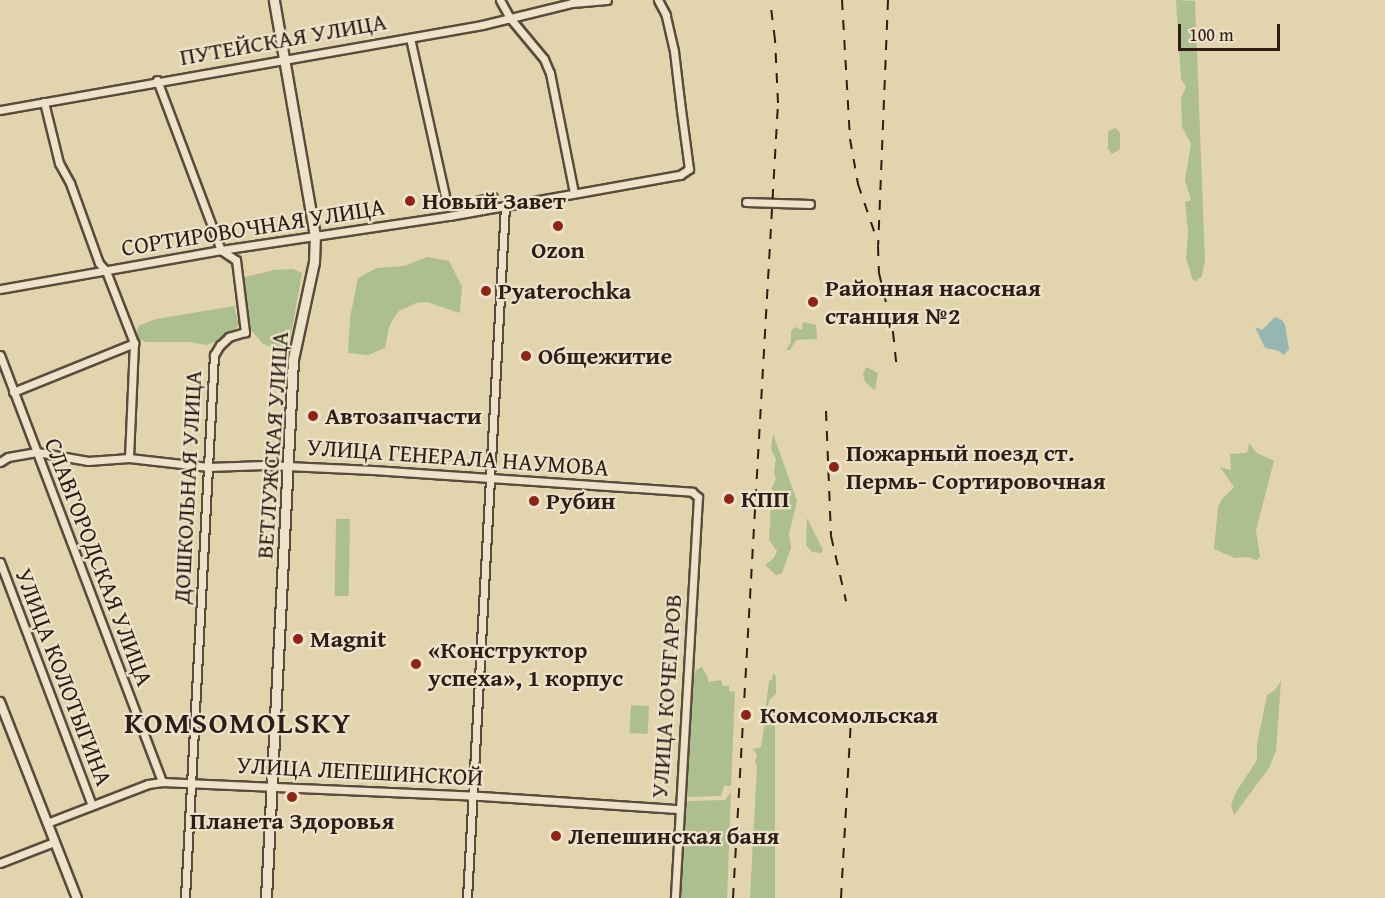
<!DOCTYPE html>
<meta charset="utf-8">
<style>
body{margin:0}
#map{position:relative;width:1385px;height:898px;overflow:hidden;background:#e2d4ad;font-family:"Gentium Book Plus",serif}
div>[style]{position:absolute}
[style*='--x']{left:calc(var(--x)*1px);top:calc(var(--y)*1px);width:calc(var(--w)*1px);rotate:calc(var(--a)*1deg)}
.green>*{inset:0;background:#adbe8f;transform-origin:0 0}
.water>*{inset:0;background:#96b7b1}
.roads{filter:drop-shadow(2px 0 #5a4b3c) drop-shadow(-2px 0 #5a4b3c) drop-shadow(0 2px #5a4b3c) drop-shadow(0 -2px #5a4b3c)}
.minor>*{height:7px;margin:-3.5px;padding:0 3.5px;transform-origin:3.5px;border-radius:3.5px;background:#ece3ca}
.tertiary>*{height:8px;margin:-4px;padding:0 4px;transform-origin:4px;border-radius:4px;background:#ece3ca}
.secondary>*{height:9px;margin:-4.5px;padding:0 4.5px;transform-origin:4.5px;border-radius:4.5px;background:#ece3ca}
.rail>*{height:2px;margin-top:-1px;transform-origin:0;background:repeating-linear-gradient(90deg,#2c1d16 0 10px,transparent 0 20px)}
.dots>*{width:16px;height:16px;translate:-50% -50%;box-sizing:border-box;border:3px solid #ece3ca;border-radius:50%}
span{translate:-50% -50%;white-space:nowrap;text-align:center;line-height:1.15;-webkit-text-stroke:4.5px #ece3ca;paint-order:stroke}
.street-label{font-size:24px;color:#2c1d16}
.poi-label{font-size:24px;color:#2c1d16;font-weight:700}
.left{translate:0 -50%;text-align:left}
.district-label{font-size:30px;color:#2c1d16;font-weight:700;letter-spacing:1.5px}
.scale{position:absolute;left:1178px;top:24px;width:102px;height:27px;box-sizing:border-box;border:3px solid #2c1d16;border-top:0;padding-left:8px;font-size:18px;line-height:21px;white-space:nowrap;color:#2c1d16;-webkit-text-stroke:4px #ece3ca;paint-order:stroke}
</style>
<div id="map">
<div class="green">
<i style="clip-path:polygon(1176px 0,1195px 1px,1205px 260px,1202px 276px,1196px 281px,1193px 280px,1186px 259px,1188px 231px,1185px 202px,1191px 200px,1185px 180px,1191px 144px,1182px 127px,1181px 98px,1186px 87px,1181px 79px)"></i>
<i style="clip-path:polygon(1116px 128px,1120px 133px,1120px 149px,1112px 154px,1108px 149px,1108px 131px)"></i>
<i style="clip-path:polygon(427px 257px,449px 261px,462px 287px,460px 313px,427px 302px,416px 303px,399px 311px,395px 316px,389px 327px,385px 348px,368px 355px,348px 353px,350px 318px,358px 278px,377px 268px,404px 266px)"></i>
<i style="clip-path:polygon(293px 269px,302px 273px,288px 352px,263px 344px,245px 323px,238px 279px,274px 270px)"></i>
<i style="clip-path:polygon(234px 306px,239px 325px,224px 339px,206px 345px,190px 342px,145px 342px,137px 337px,138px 326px,156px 319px)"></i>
<i style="clip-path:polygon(803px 322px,816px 325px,817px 339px,796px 340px,790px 350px,786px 350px,791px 342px,791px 331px,795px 327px,802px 330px)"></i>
<i style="clip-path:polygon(866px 367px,878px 373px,875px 390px,865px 382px,863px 375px)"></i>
<i style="clip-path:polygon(773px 434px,797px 501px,789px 534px,791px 548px,782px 573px,776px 575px,765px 565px,774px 558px,777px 551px,769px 540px,772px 487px,776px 479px,774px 472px,776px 459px,771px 449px)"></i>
<i style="clip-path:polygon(1249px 443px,1257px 453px,1274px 461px,1256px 530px,1260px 557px,1257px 560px,1248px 557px,1235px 558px,1214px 549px,1218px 508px,1221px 500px,1234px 487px,1220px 467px,1231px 470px,1230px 454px,1245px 453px,1248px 451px)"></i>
<i style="clip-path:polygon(807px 518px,823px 550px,821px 553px,812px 552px,806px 545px)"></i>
<i style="left:350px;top:519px;width:77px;height:14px;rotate:91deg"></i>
<i style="clip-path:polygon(702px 667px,708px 678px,708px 682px,721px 680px,723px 686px,729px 686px,729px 691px,735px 692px,731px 786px,724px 786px,721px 796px,687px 797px,683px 791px,693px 672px)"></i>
<i style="clip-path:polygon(773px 673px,776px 677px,776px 694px,770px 699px,765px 713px,769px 680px,772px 680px)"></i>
<i style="clip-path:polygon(1281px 681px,1276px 751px,1269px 768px,1234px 815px,1231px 805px,1236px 792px,1257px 760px,1257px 744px,1267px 695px,1275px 690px)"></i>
<i style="left:631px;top:705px;width:18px;height:28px;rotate:3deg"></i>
<i style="clip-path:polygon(775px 713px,775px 898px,750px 898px,757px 765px,755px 762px,757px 755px,753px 749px,761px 747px,765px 722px)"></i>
<i style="clip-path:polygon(731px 792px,727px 898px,678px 898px,682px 805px,689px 801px,725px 800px)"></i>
</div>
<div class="water">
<i style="clip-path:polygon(1275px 317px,1282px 320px,1285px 325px,1289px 349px,1284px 355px,1279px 351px,1265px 348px,1255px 327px,1262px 330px)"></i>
</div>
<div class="roads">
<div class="minor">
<i style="--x:500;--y:0;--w:21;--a:61"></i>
<i style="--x:510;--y:18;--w:53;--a:50.3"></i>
<i style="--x:544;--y:59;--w:15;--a:67"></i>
<i style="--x:550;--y:73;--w:122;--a:78.7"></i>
<i style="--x:410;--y:38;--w:171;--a:77.5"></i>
<i style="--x:157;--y:80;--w:182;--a:69.4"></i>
<i style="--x:221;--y:250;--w:18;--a:34"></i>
<i style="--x:236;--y:260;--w:73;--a:82.9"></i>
<i style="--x:245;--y:332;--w:17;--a:163"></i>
<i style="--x:229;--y:337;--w:12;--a:138"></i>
<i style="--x:220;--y:345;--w:12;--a:121"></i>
<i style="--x:214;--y:355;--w:544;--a:93.06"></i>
<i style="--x:44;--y:102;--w:63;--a:76.2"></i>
<i style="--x:59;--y:163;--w:23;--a:61"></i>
<i style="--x:70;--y:183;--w:85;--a:70.1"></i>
<i style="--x:99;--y:263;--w:11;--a:49"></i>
<i style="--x:106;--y:271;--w:77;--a:68.7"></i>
<i style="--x:134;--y:343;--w:115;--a:92.5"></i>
<i style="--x:0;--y:110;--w:489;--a:-10"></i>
<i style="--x:482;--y:25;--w:93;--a:-13.7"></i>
<i style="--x:572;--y:3;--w:35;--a:-5"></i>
<i style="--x:746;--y:202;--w:64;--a:1.8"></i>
<i style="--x:448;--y:207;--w:46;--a:-12.5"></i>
<i style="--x:0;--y:289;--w:224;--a:-10"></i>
<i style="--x:221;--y:250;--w:231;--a:-8.5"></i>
<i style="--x:449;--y:216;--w:235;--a:-10.1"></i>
<i style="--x:680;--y:175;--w:11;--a:-34"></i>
<i style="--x:689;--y:169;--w:60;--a:-97.7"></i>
<i style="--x:681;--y:110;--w:59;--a:-96.8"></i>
<i style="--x:674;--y:51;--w:37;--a:-103"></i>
<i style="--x:666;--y:15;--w:17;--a:-118"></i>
<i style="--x:0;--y:355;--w:457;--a:69.2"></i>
<i style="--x:13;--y:392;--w:131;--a:-22"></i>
<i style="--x:0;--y:462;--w:9;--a:-32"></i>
<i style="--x:8;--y:457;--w:29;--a:-10"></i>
<i style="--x:37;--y:452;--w:52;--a:10"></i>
<i style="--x:88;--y:461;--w:41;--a:-4.2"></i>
<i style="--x:129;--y:458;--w:80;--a:6.5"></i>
<i style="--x:208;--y:467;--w:57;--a:-2"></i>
<i style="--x:265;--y:465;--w:108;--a:2.7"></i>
<i style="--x:373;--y:470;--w:320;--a:3.9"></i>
<i style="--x:692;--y:492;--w:8;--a:40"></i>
<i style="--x:698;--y:497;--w:402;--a:93.3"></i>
<i style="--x:0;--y:562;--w:260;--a:69.3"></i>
<i style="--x:47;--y:823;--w:108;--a:-21.1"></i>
<i style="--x:148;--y:784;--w:14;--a:-8"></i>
<i style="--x:162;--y:782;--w:319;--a:2.5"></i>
<i style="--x:481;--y:796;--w:198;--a:3.8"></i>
<i style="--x:0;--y:863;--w:58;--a:-21.3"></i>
<i style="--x:467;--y:898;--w:693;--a:-86.86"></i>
</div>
<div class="tertiary">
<i style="--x:0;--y:702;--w:211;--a:68.6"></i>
</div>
<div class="secondary">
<i style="--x:266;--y:898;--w:540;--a:-87.13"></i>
<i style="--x:293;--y:359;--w:99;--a:-77.8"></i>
<i style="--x:314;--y:262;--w:26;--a:-88"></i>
<i style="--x:315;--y:236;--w:240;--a:-99.9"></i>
</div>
</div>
<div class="rail">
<i style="--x:842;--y:0;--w:139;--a:86.7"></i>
<i style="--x:850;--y:139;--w:46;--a:79.9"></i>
<i style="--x:858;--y:184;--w:50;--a:71.2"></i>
<i style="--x:888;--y:0;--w:246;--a:92.3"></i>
<i style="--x:878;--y:246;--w:27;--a:88"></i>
<i style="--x:879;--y:273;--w:61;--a:76.7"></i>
<i style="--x:893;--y:332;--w:37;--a:84"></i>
<i style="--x:826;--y:411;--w:125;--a:87.7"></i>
<i style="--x:831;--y:536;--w:67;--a:77"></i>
<i style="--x:733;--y:898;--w:796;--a:-86.76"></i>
<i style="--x:778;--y:103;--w:63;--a:-92.7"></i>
<i style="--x:775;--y:40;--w:40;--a:-97.1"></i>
<i style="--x:841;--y:898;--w:178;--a:-86.8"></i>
</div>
<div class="dots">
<i style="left:410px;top:201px;background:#8f2418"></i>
<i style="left:558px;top:226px;background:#8f2418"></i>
<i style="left:486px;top:291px;background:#8f2418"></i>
<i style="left:813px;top:302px;background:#8f2418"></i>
<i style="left:526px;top:356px;background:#8f2418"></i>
<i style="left:313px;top:416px;background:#8f2418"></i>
<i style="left:834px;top:467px;background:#8f2418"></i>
<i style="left:729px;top:499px;background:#8f2418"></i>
<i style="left:534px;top:501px;background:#8f2418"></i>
<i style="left:298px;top:639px;background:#8f2418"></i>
<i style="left:416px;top:664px;background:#8f2418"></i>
<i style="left:746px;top:715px;background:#8f2418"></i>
<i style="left:292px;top:797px;background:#8f2418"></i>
<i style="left:556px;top:836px;background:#8f2418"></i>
</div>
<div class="street-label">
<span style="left:283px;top:39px;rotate:-10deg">ПУТЕЙСКАЯ УЛИЦА</span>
<span style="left:253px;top:227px;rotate:-9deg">СОРТИРОВОЧНАЯ УЛИЦА</span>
<span style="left:272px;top:445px;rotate:-86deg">ВЕТЛУЖСКАЯ УЛИЦА</span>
<span style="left:458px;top:457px;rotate:4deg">УЛИЦА ГЕНЕРАЛА НАУМОВА</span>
<span style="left:187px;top:487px;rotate:-87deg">ДОШКОЛЬНАЯ УЛИЦА</span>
<span style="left:99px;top:562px;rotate:69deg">СЛАВГОРОДСКАЯ УЛИЦА</span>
<span style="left:64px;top:677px;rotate:69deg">УЛИЦА КОЛОТЫГИНА</span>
<span style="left:666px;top:696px;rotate:-86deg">УЛИЦА КОЧЕГАРОВ</span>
<span style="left:360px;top:771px;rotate:3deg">УЛИЦА ЛЕПЕШИНСКОЙ</span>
</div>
<div class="poi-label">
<span class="left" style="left:422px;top:201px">Новый Завет</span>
<span style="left:558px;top:250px">Ozon</span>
<span class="left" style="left:825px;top:302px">Районная насосная<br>станция №2</span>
<span class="left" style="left:498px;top:291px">Pyaterochka</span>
<span class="left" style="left:538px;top:356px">Общежитие</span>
<span class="left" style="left:325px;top:416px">Автозапчасти</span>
<span class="left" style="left:846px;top:467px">Пожарный поезд ст.<br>Пермь- Сортировочная</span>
<span class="left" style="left:741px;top:499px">КПП</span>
<span class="left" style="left:546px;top:501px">Рубин</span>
<span class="left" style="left:310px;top:639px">Magnit</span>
<span class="left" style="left:428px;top:664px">«Конструктор<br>успеха», 1 корпус</span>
<span class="left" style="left:760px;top:715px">Комсомольская</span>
<span style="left:292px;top:821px">Планета Здоровья</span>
<span class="left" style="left:568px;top:836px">Лепешинская баня</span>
</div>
<div class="district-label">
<span style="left:238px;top:722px">KOMSOMOLSKY</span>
</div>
<div class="scale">100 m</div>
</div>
